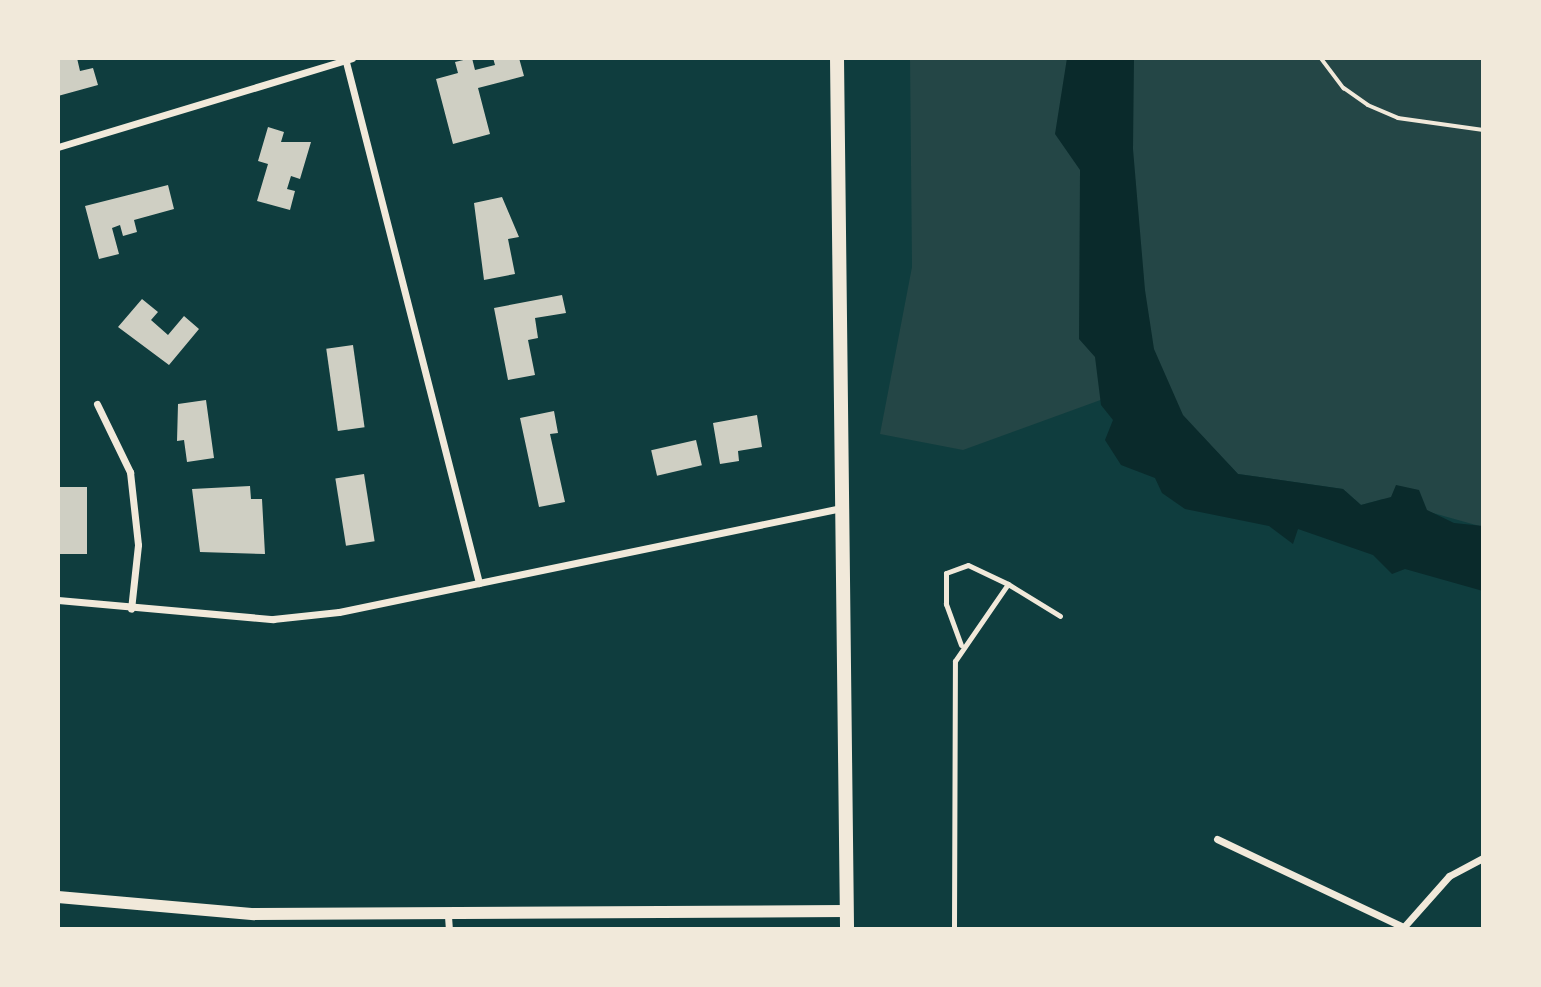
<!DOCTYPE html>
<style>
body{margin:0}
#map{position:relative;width:1541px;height:987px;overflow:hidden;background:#0f3d3e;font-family:"Work Sans",sans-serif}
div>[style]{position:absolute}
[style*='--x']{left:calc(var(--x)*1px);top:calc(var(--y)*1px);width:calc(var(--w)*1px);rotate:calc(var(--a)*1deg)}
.green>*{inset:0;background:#244646}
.water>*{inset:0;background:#0a2a2b}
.building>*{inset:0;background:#cfcfc3;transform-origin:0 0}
.path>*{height:3.5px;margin:-1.75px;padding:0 1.75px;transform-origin:1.75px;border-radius:1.75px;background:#f1e9da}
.service>*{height:5px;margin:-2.5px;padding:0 2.5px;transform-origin:2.5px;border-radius:2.5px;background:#f1e9da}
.minor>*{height:7px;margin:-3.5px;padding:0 3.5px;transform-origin:3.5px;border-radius:3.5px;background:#f1e9da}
.tertiary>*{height:12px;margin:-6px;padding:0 6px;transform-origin:6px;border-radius:6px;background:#f1e9da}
.secondary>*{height:14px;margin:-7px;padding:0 7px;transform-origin:7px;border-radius:7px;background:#f1e9da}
span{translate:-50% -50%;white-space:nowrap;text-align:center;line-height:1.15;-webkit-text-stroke:7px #f1e9da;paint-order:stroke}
.frame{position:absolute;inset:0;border:60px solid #f1e9da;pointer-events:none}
</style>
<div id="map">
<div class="green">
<i style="clip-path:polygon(910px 58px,1483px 58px,1483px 527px,1383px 499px,1361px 505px,1343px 489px,1238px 474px,1150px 382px,963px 450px,880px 434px,912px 267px)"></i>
</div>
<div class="water">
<i style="clip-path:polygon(1067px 58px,1134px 58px,1133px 149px,1145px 290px,1154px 349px,1183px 415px,1238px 474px,1343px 489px,1361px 505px,1391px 497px,1396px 485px,1419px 490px,1427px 510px,1454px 523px,1483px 526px,1483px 591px,1405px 569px,1392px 574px,1373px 555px,1298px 529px,1293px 544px,1269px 526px,1185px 509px,1162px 493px,1155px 478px,1121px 465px,1105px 440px,1113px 420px,1101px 405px,1095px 357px,1079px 339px,1080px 170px,1055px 134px)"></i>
</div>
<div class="building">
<i style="clip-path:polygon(58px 58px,77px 58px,80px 71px,93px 68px,98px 85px,58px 96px)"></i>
<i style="clip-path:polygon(472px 58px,475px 70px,495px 65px,493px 58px,519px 58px,524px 76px,478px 88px,490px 134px,453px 144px,436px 79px,458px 73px,455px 62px)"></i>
<i style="clip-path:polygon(268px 127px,284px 132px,281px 142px,311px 142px,300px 179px,291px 176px,287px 189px,295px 191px,290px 210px,257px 201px,268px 164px,258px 161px)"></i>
<i style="clip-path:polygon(168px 185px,174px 209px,134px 220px,137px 232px,123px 236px,120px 225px,112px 228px,119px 254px,99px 259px,85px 206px)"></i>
<i style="clip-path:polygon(502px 197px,519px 237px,508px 239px,515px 274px,484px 280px,474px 203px)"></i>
<i style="clip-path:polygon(562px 295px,566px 313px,535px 318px,538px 338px,528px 340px,535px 375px,508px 380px,494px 308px)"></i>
<i style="clip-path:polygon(142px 299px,158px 312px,151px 320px,168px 335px,184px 316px,199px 329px,169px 365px,118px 327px)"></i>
<i style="left:353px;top:345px;width:83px;height:27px;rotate:82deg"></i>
<i style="clip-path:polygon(206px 400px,214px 458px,187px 462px,184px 440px,177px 441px,178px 404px)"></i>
<i style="clip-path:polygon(554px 411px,558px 433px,550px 434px,565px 502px,539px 507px,520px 418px)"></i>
<i style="clip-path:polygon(757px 415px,762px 447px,738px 451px,739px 461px,720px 464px,713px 423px)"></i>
<i style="left:696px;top:440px;width:26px;height:46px;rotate:77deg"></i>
<i style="left:364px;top:474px;width:68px;height:29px;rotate:81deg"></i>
<i style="clip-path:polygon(250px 486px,251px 499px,262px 499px,265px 554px,200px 552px,192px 489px)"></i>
<i style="left:59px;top:487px;width:28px;height:67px"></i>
</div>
<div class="path">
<i style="--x:1321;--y:58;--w:38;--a:53"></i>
<i style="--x:1344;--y:88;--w:29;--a:35"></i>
<i style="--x:1368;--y:105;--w:33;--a:23"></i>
<i style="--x:1398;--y:118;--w:86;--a:8"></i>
</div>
<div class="service">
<i style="--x:961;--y:645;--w:44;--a:-110.1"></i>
<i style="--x:946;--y:604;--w:31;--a:-90"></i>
<i style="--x:946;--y:573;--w:23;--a:-20"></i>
<i style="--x:968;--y:565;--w:44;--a:25.4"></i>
<i style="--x:954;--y:929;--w:268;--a:-89.8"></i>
<i style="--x:955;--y:661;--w:93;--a:-55.5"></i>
<i style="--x:1008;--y:584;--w:61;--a:31.6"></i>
</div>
<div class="minor">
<i style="--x:345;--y:58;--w:542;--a:75.68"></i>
<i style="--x:58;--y:147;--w:307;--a:-16.8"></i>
<i style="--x:97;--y:404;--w:76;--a:64.1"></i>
<i style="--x:130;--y:472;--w:73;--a:83.7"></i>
<i style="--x:138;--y:545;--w:64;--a:96.2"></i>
<i style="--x:58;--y:600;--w:216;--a:5.1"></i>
<i style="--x:273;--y:619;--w:66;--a:-6.1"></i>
<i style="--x:339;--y:612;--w:513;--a:-11.7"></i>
<i style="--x:1217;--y:839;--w:206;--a:25.3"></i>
<i style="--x:448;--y:916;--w:13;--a:86"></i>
<i style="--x:1402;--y:929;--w:71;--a:-48.4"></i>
<i style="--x:1449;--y:876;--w:38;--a:-28"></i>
</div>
<div class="tertiary">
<i style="--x:58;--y:897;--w:197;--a:5"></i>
<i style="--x:254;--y:914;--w:592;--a:-0.29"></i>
</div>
<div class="secondary">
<i style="--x:837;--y:58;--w:871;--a:89.34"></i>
</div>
<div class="frame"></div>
</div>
